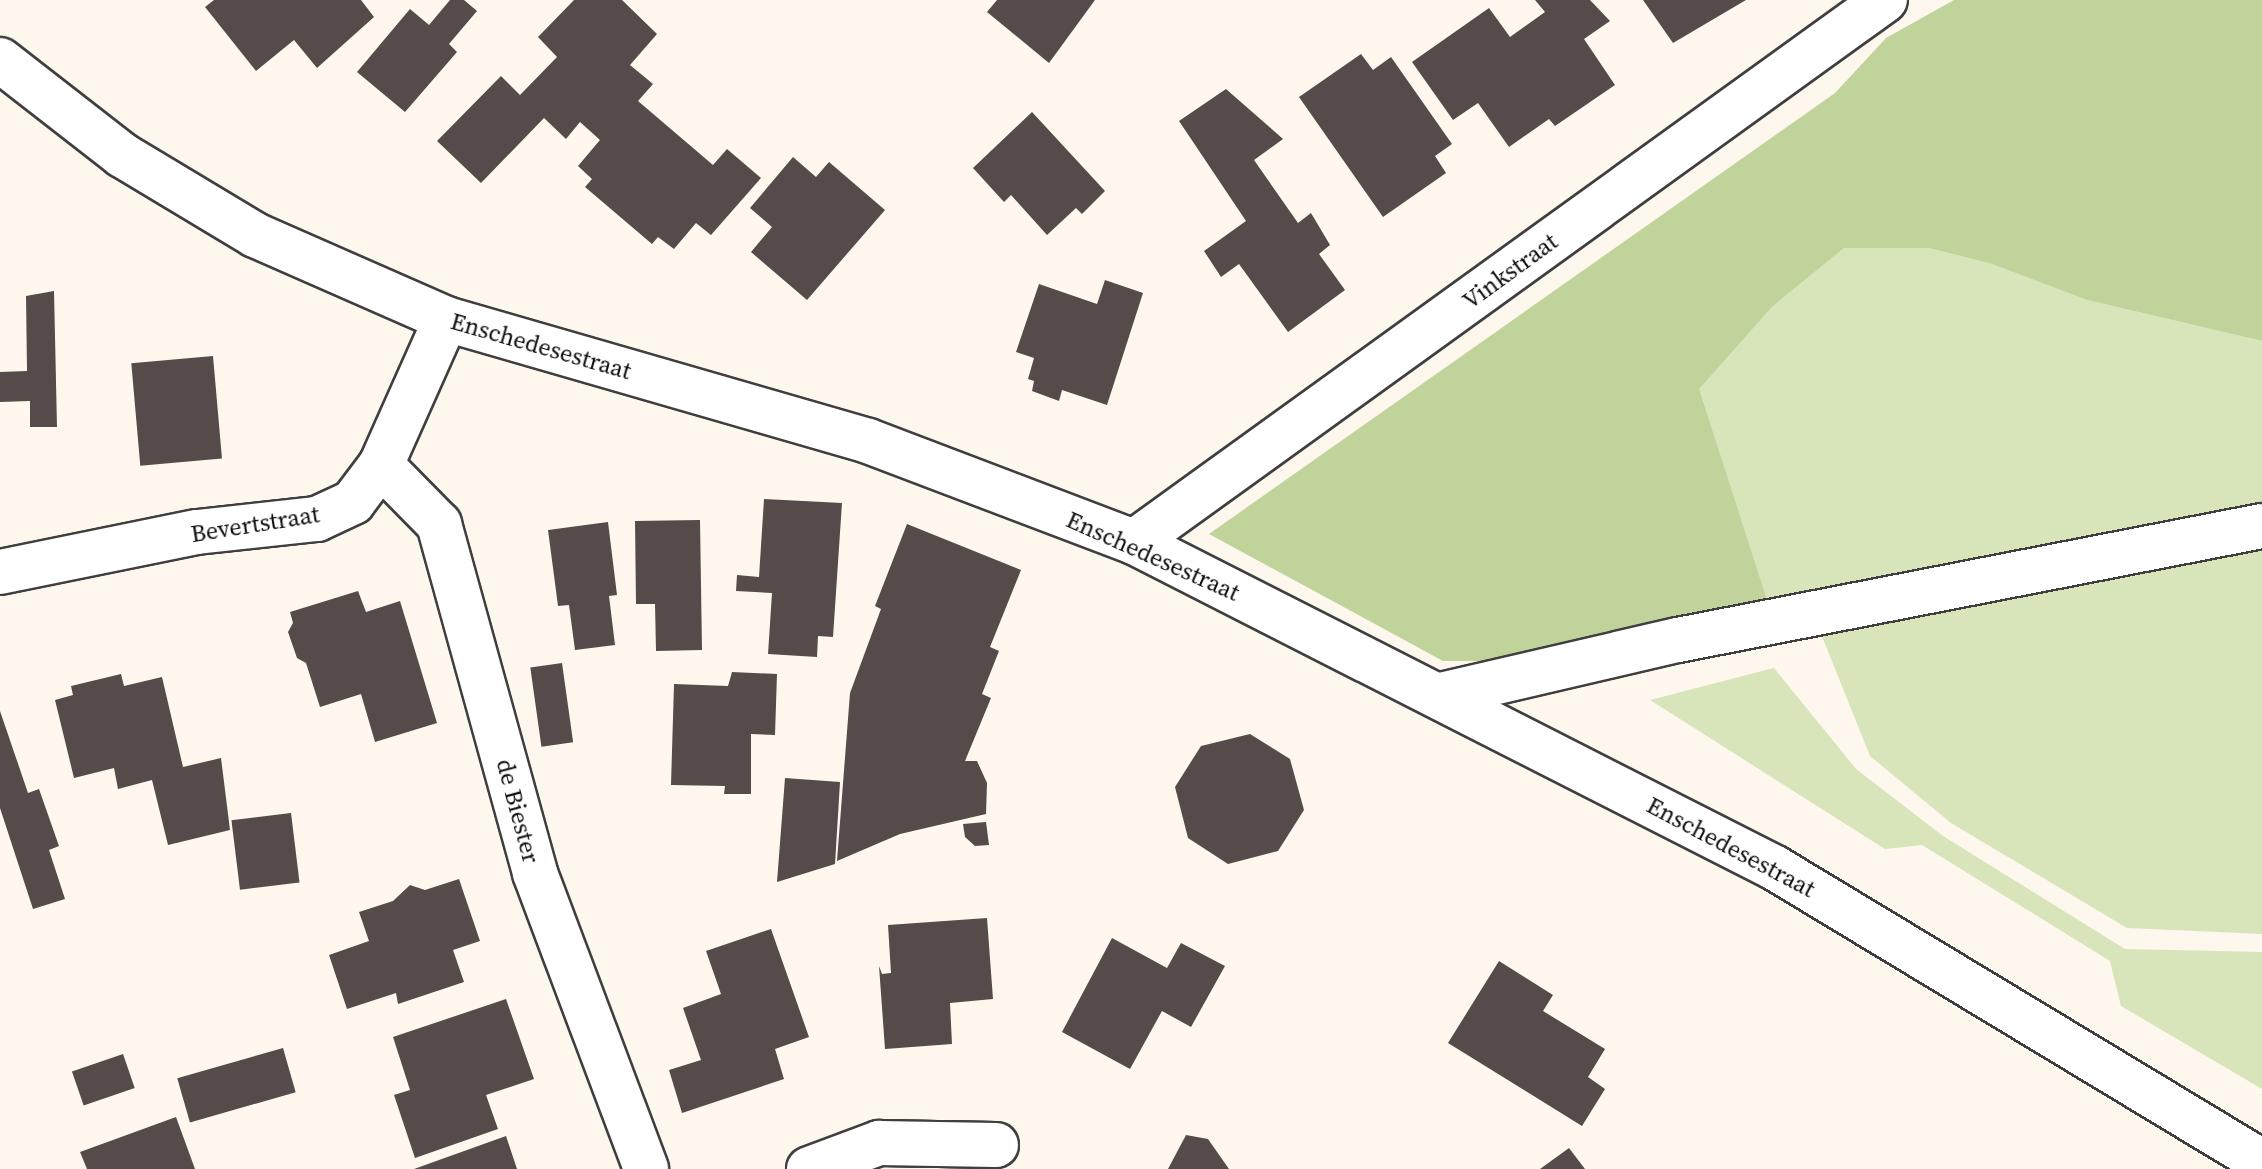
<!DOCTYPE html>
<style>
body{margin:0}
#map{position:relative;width:2262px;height:1169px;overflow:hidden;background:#fdf7ed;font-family:"Source Serif 4",serif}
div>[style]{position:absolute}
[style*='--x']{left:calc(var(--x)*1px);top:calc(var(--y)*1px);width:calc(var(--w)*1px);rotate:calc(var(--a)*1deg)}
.green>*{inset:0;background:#d8e4ba}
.forest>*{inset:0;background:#c0d39b}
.building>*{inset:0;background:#544b4a;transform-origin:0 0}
.roads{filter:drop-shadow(2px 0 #3f3f3f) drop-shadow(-2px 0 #3f3f3f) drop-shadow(0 2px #3f3f3f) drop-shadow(0 -2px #3f3f3f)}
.minor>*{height:44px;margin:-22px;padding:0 22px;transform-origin:22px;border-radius:22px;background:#fff}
span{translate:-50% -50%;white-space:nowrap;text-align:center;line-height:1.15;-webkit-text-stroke:8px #fff;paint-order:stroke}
.street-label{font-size:24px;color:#0c0c0c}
</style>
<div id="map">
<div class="green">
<i style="clip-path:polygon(1844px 248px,1929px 248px,1992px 264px,2087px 300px,2262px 341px,2262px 515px,1770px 609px,1698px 389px,1772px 307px)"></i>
<i style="clip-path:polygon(2262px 539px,2262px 934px,2127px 928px,1951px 823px,1870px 756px,1817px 624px)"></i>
<i style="clip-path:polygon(1774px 668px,1856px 769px,1943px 836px,2125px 949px,2262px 952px,2262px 1089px,2121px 1006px,2110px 961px,1922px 845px,1885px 849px,1650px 700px)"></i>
</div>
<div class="forest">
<i style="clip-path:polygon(1954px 0,2262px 0,2262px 341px,2087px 300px,1992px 264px,1929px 248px,1844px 248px,1772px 307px,1699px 389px,1770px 609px,1490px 661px,1443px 661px,1209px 534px,1835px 93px,1886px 38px)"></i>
</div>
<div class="building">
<i style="clip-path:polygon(214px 0,361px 0,374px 17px,317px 68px,294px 40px,256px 71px,205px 7px)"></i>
<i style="clip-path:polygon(450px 0,464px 0,477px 11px,449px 44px,457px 52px,405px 112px,357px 72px,410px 9px,429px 25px)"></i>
<i style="clip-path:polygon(574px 0,622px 0,657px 34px,630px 65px,653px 84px,638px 101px,713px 165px,727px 149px,761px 178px,711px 235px,696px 223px,674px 249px,658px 237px,652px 244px,585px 187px,592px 179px,578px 166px,600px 140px,580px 122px,566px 139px,544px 118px,481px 183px,437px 141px,501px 76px,520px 95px,557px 57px,538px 37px)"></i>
<i style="clip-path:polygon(997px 0,1095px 0,1049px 63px,987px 12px)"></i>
<i style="clip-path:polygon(1535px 0,1590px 0,1610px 21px,1584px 39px,1615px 85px,1555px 126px,1549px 119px,1509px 147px,1478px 103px,1453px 120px,1412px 62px,1489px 8px,1510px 37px,1545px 12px)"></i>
<i style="clip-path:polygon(1643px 0,1746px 0,1673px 43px)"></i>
<i style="clip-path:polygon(1361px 54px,1373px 70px,1391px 57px,1452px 144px,1435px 156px,1446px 173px,1383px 217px,1299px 97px)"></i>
<i style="clip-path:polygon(1226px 89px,1283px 139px,1254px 160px,1298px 223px,1311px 213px,1330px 245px,1319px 254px,1345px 290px,1288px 332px,1239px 264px,1221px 277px,1204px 251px,1246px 221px,1179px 121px)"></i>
<i style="clip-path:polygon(1032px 112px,1105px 191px,1082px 214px,1076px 208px,1047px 235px,1011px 195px,1004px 202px,973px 168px)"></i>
<i style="clip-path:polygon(793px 157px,816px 177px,829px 162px,885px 210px,807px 300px,751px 252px,772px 227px,750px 208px)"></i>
<i style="clip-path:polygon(1105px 280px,1143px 293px,1107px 405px,1062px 390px,1059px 401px,1032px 391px,1034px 381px,1028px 379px,1034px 358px,1016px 352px,1039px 284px,1097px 304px)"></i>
<i style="clip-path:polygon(54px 291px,57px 427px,30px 427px,30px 401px,0 402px,0 372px,27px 371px,26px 296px)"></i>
<i style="left:213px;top:356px;width:103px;height:82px;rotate:85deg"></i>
<i style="clip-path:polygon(764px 499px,842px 503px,833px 637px,818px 636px,817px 657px,768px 654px,772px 593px,736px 591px,737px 575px,759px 577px)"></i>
<i style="clip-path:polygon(700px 520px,702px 650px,656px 651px,655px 604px,636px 604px,635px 521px)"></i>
<i style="clip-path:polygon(608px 522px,617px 595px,609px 596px,615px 645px,575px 650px,569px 605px,558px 606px,548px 530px)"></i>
<i style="clip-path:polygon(907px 524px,1021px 570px,990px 647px,999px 651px,982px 694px,991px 698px,965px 761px,977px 761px,987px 783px,986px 814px,900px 834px,837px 861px,850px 693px,881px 609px,875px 606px)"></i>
<i style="clip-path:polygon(358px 591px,366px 612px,400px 601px,437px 723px,375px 742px,361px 694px,320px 707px,306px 663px,297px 658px,288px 632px,293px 623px,290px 612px)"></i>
<i style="left:562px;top:663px;width:80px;height:32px;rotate:82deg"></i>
<i style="clip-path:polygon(732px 672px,777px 674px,775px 735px,751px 734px,751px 794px,724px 794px,725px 786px,671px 785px,674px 684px,728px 686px)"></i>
<i style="clip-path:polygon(121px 674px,124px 686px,162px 677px,183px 767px,221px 758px,230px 830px,168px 845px,152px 780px,118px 789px,114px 768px,74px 778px,55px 700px,73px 695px,71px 686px)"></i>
<i style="clip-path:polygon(0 711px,28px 793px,39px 789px,59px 846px,49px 850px,65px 899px,33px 909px,0 808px)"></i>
<i style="clip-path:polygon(1250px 734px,1290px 759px,1304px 810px,1278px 851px,1228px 864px,1188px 838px,1175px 787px,1201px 746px)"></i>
<i style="clip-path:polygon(785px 778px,840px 782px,835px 864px,777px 882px)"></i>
<i style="left:291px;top:813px;width:70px;height:60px;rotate:83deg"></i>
<i style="clip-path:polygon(986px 822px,989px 845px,975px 846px,965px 837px,963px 824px)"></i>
<i style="clip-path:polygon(459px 879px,480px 941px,453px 950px,464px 982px,398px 1004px,396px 993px,347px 1009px,329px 955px,369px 941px,359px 912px,393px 901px,410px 885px,425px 890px)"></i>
<i style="clip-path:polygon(987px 918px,993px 999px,950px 1003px,952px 1044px,885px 1049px,879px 966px,882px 974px,891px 973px,888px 925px)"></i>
<i style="clip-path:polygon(771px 929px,809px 1037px,775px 1049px,784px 1079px,682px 1113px,669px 1070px,701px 1060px,683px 1008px,721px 994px,706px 951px)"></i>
<i style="clip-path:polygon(1112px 938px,1167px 968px,1181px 943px,1225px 966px,1191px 1027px,1162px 1011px,1130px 1069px,1062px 1032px)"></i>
<i style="clip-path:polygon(1499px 961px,1553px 995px,1543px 1011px,1605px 1049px,1588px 1077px,1605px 1089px,1582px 1126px,1448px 1043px)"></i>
<i style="clip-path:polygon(506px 999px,534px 1079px,486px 1095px,498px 1129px,415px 1158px,394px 1095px,410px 1090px,393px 1037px)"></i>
<i style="left:283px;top:1048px;width:46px;height:110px;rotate:74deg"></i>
<i style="left:123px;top:1054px;width:36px;height:54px;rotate:71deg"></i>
<i style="clip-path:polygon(176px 1117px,195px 1169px,87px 1169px,80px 1152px)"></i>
<i style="clip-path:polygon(1186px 1135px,1208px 1139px,1229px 1169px,1168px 1169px)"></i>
<i style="clip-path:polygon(506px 1136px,517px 1169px,414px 1169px)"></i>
<i style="clip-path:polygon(1569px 1148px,1585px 1169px,1540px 1169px)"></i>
</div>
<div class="roads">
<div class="minor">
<i style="--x:0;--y:60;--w:155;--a:37.9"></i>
<i style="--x:122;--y:155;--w:155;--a:31"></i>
<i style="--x:255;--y:235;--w:209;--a:23.7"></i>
<i style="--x:446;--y:319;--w:439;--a:16.1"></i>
<i style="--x:868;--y:441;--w:285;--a:20.8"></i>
<i style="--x:1134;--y:542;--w:719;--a:26.96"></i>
<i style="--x:1775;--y:868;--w:569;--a:31.12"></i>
<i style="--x:381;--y:465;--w:83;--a:45.5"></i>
<i style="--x:439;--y:524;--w:362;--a:74.6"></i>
<i style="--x:535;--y:873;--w:316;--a:69.4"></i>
<i style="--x:1134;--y:542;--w:926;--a:-35.82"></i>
<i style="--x:0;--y:572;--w:201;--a:-11.5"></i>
<i style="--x:197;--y:532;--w:121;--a:-6.2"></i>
<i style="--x:317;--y:519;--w:40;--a:-25"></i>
<i style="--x:353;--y:502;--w:46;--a:-52.9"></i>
<i style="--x:381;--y:465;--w:160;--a:-66"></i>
<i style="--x:1441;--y:695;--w:243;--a:-13.1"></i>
<i style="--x:1678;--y:640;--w:595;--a:-11.05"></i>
<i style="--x:809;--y:1169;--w:75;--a:-20.4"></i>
<i style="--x:879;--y:1143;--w:117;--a:1"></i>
</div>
</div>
<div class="street-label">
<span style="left:1510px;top:271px;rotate:-36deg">Vinkstraat</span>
<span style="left:541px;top:346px;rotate:16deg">Enschedesestraat</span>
<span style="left:255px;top:524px;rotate:-9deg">Bevertstraat</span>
<span style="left:1153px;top:556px;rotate:24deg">Enschedesestraat</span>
<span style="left:518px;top:811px;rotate:75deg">de Biester</span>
<span style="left:1731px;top:847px;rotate:28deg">Enschedesestraat</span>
</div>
</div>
